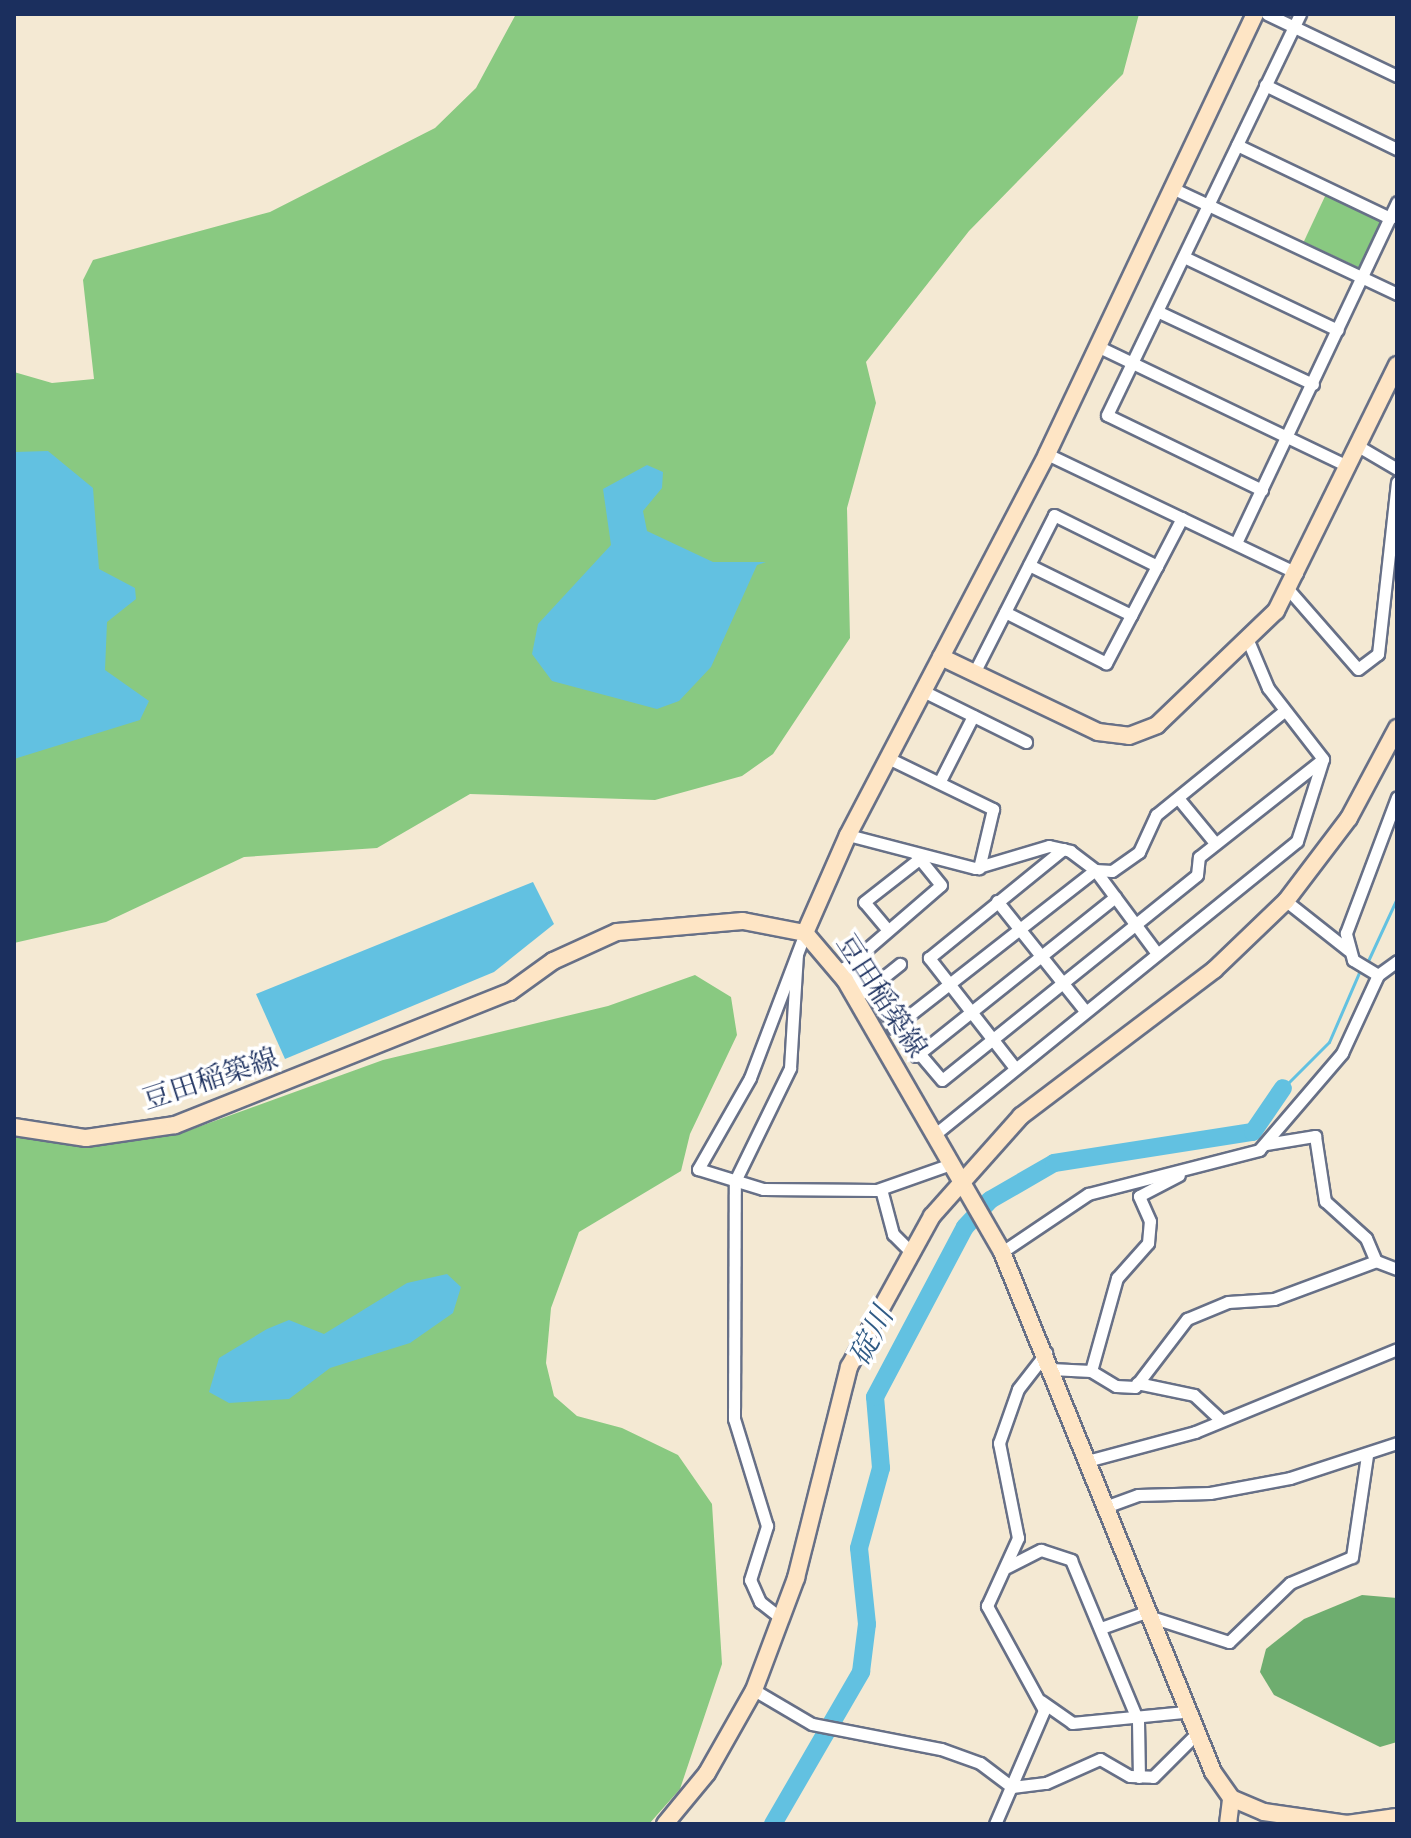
<!DOCTYPE html>
<meta charset="utf-8">
<style>
body{margin:0}
#map{position:relative;width:1411px;height:1838px;overflow:hidden;background:#f4e9d3;font-family:Vollkorn,"Noto Serif JP",serif}
div>[style]{position:absolute}
[style*='--x']{left:calc(var(--x)*1px);top:calc(var(--y)*1px);width:calc(var(--w)*1px);rotate:calc(var(--a)*1deg)}
.green>*{inset:0;background:#89c981;transform-origin:0 0}
.forest>*{inset:0;background:#6ead6f}
.water>*{inset:0;background:#62c1e1}
.stream>*{height:3px;margin:-1.5px;padding:0 1.5px;transform-origin:1.5px;border-radius:1.5px;background:#62c1e1}
.river>*{height:18px;margin:-9px;padding:0 9px;transform-origin:9px;border-radius:9px;background:#62c1e1}
.roads{filter:drop-shadow(2px 0 #677087) drop-shadow(-2px 0 #677087) drop-shadow(0 2px #677087) drop-shadow(0 -2px #677087)}
.street>*{height:11px;margin:-5.5px;padding:0 5.5px;transform-origin:5.5px;border-radius:5.5px;background:#fff}
.secondary>*{height:16px;margin:-8px;padding:0 8px;transform-origin:8px;border-radius:8px;background:#fee5c5}
span{translate:-50% -50%;white-space:nowrap;text-align:center;line-height:1.15;-webkit-text-stroke:7px #fff;paint-order:stroke}
.street-label{font-size:28px;color:#1b2f5e}
.water-label{font-size:30px;color:#305b85;font-style:italic}
.frame{position:absolute;inset:0;border:16px solid #1b2f5e;pointer-events:none}
</style>
<div id="map">
<div class="green">
<i style="clip-path:polygon(516px 14px,1139px 14px,1123px 74px,969px 231px,866px 362px,876px 403px,847px 508px,850px 638px,773px 754px,742px 776px,655px 800px,470px 794px,377px 848px,244px 857px,106px 922px,14px 943px,14px 372px,52px 383px,94px 379px,83px 280px,93px 260px,270px 212px,435px 128px,476px 88px)"></i>
<i style="left:1327px;top:192px;width:63px;height:55px;rotate:25deg"></i>
<i style="clip-path:polygon(695px 975px,731px 997px,737px 1035px,690px 1134px,681px 1171px,579px 1232px,551px 1308px,546px 1363px,554px 1396px,577px 1416px,622px 1428px,678px 1455px,712px 1504px,722px 1664px,680px 1789px,649px 1824px,14px 1824px,14px 1133px,99px 1146px,187px 1131px,383px 1060px,608px 1006px)"></i>
</div>
<div class="forest">
<i style="clip-path:polygon(1362px 1595px,1397px 1598px,1397px 1742px,1380px 1747px,1274px 1695px,1260px 1672px,1266px 1649px,1304px 1619px)"></i>
</div>
<div class="water">
<i style="clip-path:polygon(48px 451px,93px 488px,99px 569px,135px 588px,136px 599px,107px 622px,105px 670px,149px 701px,140px 720px,14px 759px,14px 452px)"></i>
<i style="clip-path:polygon(647px 465px,663px 472px,662px 488px,643px 511px,647px 531px,713px 562px,766px 562px,757px 565px,711px 667px,679px 701px,657px 709px,552px 681px,532px 654px,538px 624px,611px 545px,603px 489px)"></i>
<i style="clip-path:polygon(533px 882px,554px 924px,494px 972px,285px 1059px,256px 994px)"></i>
<i style="clip-path:polygon(447px 1274px,461px 1287px,453px 1313px,410px 1343px,330px 1368px,289px 1399px,229px 1403px,209px 1392px,219px 1358px,267px 1329px,289px 1320px,324px 1334px,407px 1283px)"></i>
</div>
<div class="stream">
<i style="--x:1367;--y:963;--w:72;--a:-65.2"></i>
<i style="--x:1283;--y:1088;--w:65;--a:-45"></i>
<i style="--x:1329;--y:1042;--w:81;--a:-66.6"></i>
</div>
<div class="river">
<i style="--x:773;--y:1824;--w:176;--a:-59.9"></i>
<i style="--x:861;--y:1672;--w:48;--a:-82.9"></i>
<i style="--x:867;--y:1624;--w:76;--a:-96"></i>
<i style="--x:859;--y:1548;--w:83;--a:-74.6"></i>
<i style="--x:881;--y:1468;--w:71;--a:-94.8"></i>
<i style="--x:875;--y:1397;--w:192;--a:-62.1"></i>
<i style="--x:965;--y:1227;--w:37;--a:-47"></i>
<i style="--x:990;--y:1200;--w:74;--a:-30"></i>
<i style="--x:1054;--y:1163;--w:201;--a:-8.9"></i>
<i style="--x:1253;--y:1132;--w:53;--a:-55.7"></i>
</div>
<div class="roads">
<div class="street">
<i style="--x:1267;--y:14;--w:144;--a:25.5"></i>
<i style="--x:1265;--y:85;--w:147;--a:25.9"></i>
<i style="--x:1237;--y:145;--w:170;--a:25.5"></i>
<i style="--x:1172;--y:188;--w:249;--a:25.2"></i>
<i style="--x:1184;--y:257;--w:170;--a:25.4"></i>
<i style="--x:1159;--y:312;--w:170;--a:25.1"></i>
<i style="--x:1097;--y:346;--w:278;--a:25.6"></i>
<i style="--x:1358;--y:446;--w:45;--a:30.5"></i>
<i style="--x:1047;--y:454;--w:277;--a:25.5"></i>
<i style="--x:1262;--y:490;--w:172;--a:-154.2"></i>
<i style="--x:1107;--y:415;--w:445;--a:-64.3"></i>
<i style="--x:1236;--y:543;--w:377;--a:-64.7"></i>
<i style="--x:1029;--y:565;--w:114;--a:26.1"></i>
<i style="--x:1157;--y:566;--w:54;--a:-62.5"></i>
<i style="--x:1288;--y:589;--w:106;--a:48.8"></i>
<i style="--x:1358;--y:669;--w:25;--a:-37"></i>
<i style="--x:1378;--y:654;--w:173;--a:-83.7"></i>
<i style="--x:1249;--y:643;--w:49;--a:67.1"></i>
<i style="--x:1268;--y:688;--w:90;--a:52.2"></i>
<i style="--x:974;--y:673;--w:177;--a:-63.1"></i>
<i style="--x:1054;--y:515;--w:115;--a:26.3"></i>
<i style="--x:1157;--y:566;--w:110;--a:117.7"></i>
<i style="--x:1106;--y:663;--w:113;--a:-153.2"></i>
<i style="--x:923;--y:691;--w:115;--a:26.3"></i>
<i style="--x:888;--y:758;--w:117;--a:25.9"></i>
<i style="--x:993;--y:809;--w:61;--a:103.3"></i>
<i style="--x:940;--y:781;--w:73;--a:-63.1"></i>
<i style="--x:1178;--y:798;--w:58;--a:50.6"></i>
<i style="--x:848;--y:835;--w:131;--a:14.6"></i>
<i style="--x:975;--y:868;--w:77;--a:-16.6"></i>
<i style="--x:1049;--y:846;--w:22;--a:13"></i>
<i style="--x:1070;--y:851;--w:31;--a:37"></i>
<i style="--x:1095;--y:870;--w:102;--a:53.4"></i>
<i style="--x:997;--y:901;--w:141;--a:51.3"></i>
<i style="--x:1286;--y:901;--w:79;--a:38.3"></i>
<i style="--x:887;--y:929;--w:35;--a:-130"></i>
<i style="--x:864;--y:902;--w:70;--a:-38"></i>
<i style="--x:805;--y:933;--w:155;--a:110.8"></i>
<i style="--x:750;--y:1078;--w:105;--a:119.7"></i>
<i style="--x:698;--y:1169;--w:68;--a:17.1"></i>
<i style="--x:763;--y:1189;--w:114;--a:0.5"></i>
<i style="--x:877;--y:1190;--w:78;--a:-19.4"></i>
<i style="--x:846;--y:967;--w:125;--a:-40.8"></i>
<i style="--x:941;--y:885;--w:41;--a:-129.1"></i>
<i style="--x:837;--y:970;--w:9;--a:-18"></i>
<i style="--x:846;--y:967;--w:148;--a:49.7"></i>
<i style="--x:942;--y:1080;--w:327;--a:-38.8"></i>
<i style="--x:1197;--y:875;--w:18;--a:-84"></i>
<i style="--x:1199;--y:857;--w:158;--a:-38.3"></i>
<i style="--x:1378;--y:975;--w:29;--a:-149"></i>
<i style="--x:1353;--y:960;--w:28;--a:-105"></i>
<i style="--x:1346;--y:933;--w:145;--a:-69.4"></i>
<i style="--x:865;--y:992;--w:45;--a:-38.7"></i>
<i style="--x:893;--y:1028;--w:256;--a:-38"></i>
<i style="--x:1095;--y:870;--w:17;--a:3"></i>
<i style="--x:1112;--y:871;--w:33;--a:-35"></i>
<i style="--x:1139;--y:852;--w:41;--a:-65.3"></i>
<i style="--x:1156;--y:815;--w:165;--a:-39.1"></i>
<i style="--x:916;--y:1056;--w:255;--a:-38.6"></i>
<i style="--x:1015;--y:1068;--w:140;--a:-128"></i>
<i style="--x:929;--y:958;--w:173;--a:-39.1"></i>
<i style="--x:934;--y:1135;--w:467;--a:-39"></i>
<i style="--x:1297;--y:841;--w:83;--a:-72.4"></i>
<i style="--x:1266;--y:1144;--w:50;--a:-9.3"></i>
<i style="--x:1315;--y:1136;--w:66;--a:81.3"></i>
<i style="--x:1325;--y:1201;--w:55;--a:42.1"></i>
<i style="--x:1366;--y:1238;--w:25;--a:67"></i>
<i style="--x:881;--y:1189;--w:47;--a:75.1"></i>
<i style="--x:893;--y:1234;--w:23;--a:45"></i>
<i style="--x:1002;--y:1252;--w:104;--a:-34"></i>
<i style="--x:1088;--y:1194;--w:177;--a:-14.4"></i>
<i style="--x:1259;--y:1150;--w:128;--a:-49.4"></i>
<i style="--x:1342;--y:1053;--w:86;--a:-65.2"></i>
<i style="--x:1378;--y:975;--w:24;--a:-36"></i>
<i style="--x:1051;--y:1369;--w:40;--a:2.9"></i>
<i style="--x:1091;--y:1371;--w:29;--a:31"></i>
<i style="--x:1116;--y:1386;--w:19;--a:3"></i>
<i style="--x:1135;--y:1387;--w:86;--a:-52.6"></i>
<i style="--x:1187;--y:1319;--w:44;--a:-22.5"></i>
<i style="--x:1228;--y:1302;--w:46;--a:-3.7"></i>
<i style="--x:1274;--y:1299;--w:109;--a:-20.4"></i>
<i style="--x:1376;--y:1261;--w:22;--a:21"></i>
<i style="--x:1091;--y:1371;--w:97;--a:-74.4"></i>
<i style="--x:1117;--y:1278;--w:47;--a:-48.5"></i>
<i style="--x:1148;--y:1243;--w:22;--a:-85"></i>
<i style="--x:1150;--y:1221;--w:27;--a:-114"></i>
<i style="--x:1139;--y:1196;--w:45;--a:-27.7"></i>
<i style="--x:1137;--y:1383;--w:58;--a:11.9"></i>
<i style="--x:1194;--y:1395;--w:35;--a:43"></i>
<i style="--x:1087;--y:1461;--w:112;--a:-15"></i>
<i style="--x:1195;--y:1432;--w:218;--a:-22.3"></i>
<i style="--x:1105;--y:1507;--w:35;--a:-20"></i>
<i style="--x:1138;--y:1495;--w:72;--a:-1.6"></i>
<i style="--x:1210;--y:1493;--w:81;--a:-10.6"></i>
<i style="--x:1290;--y:1478;--w:113;--a:-18.1"></i>
<i style="--x:1007;--y:1567;--w:38;--a:-27"></i>
<i style="--x:1041;--y:1550;--w:32;--a:18"></i>
<i style="--x:1071;--y:1560;--w:174;--a:67.4"></i>
<i style="--x:1138;--y:1721;--w:56;--a:89"></i>
<i style="--x:1148;--y:1616;--w:85;--a:17.8"></i>
<i style="--x:1229;--y:1642;--w:85;--a:-44"></i>
<i style="--x:1290;--y:1583;--w:67;--a:-22.8"></i>
<i style="--x:1352;--y:1557;--w:102;--a:-81.6"></i>
<i style="--x:782;--y:1619;--w:28;--a:-142"></i>
<i style="--x:760;--y:1602;--w:24;--a:-114"></i>
<i style="--x:750;--y:1580;--w:57;--a:-72.5"></i>
<i style="--x:767;--y:1526;--w:112;--a:-107.1"></i>
<i style="--x:734;--y:1419;--w:238;--a:-89.8"></i>
<i style="--x:735;--y:1181;--w:126;--a:-64"></i>
<i style="--x:790;--y:1068;--w:113;--a:-86.5"></i>
<i style="--x:1101;--y:1628;--w:48;--a:-19.6"></i>
<i style="--x:754;--y:1690;--w:67;--a:30.4"></i>
<i style="--x:812;--y:1724;--w:131;--a:11"></i>
<i style="--x:941;--y:1749;--w:41;--a:19.7"></i>
<i style="--x:980;--y:1763;--w:40;--a:37"></i>
<i style="--x:1012;--y:1787;--w:34;--a:-7"></i>
<i style="--x:1046;--y:1783;--w:59;--a:-24"></i>
<i style="--x:1100;--y:1759;--w:34;--a:30"></i>
<i style="--x:1130;--y:1776;--w:23;--a:2"></i>
<i style="--x:1153;--y:1777;--w:59;--a:-45"></i>
<i style="--x:1041;--y:1701;--w:38;--a:35"></i>
<i style="--x:1072;--y:1723;--w:114;--a:-5.6"></i>
<i style="--x:995;--y:1824;--w:124;--a:-66.7"></i>
<i style="--x:1044;--y:1710;--w:119;--a:-118.7"></i>
<i style="--x:987;--y:1606;--w:75;--a:-65.5"></i>
<i style="--x:1018;--y:1538;--w:97;--a:-101.3"></i>
<i style="--x:999;--y:1443;--w:57;--a:-70.6"></i>
<i style="--x:1018;--y:1389;--w:46;--a:-52.1"></i>
</div>
<div class="secondary">
<i style="--x:941;--y:657;--w:174;--a:25.5"></i>
<i style="--x:1098;--y:732;--w:31;--a:7"></i>
<i style="--x:1129;--y:736;--w:30;--a:-21"></i>
<i style="--x:1157;--y:725;--w:165;--a:-43.8"></i>
<i style="--x:1276;--y:611;--w:274;--a:-63.8"></i>
<i style="--x:805;--y:933;--w:107;--a:-66.3"></i>
<i style="--x:848;--y:835;--w:430;--a:-62.4"></i>
<i style="--x:1047;--y:454;--w:487;--a:-64.7"></i>
<i style="--x:14;--y:1127;--w:73;--a:8.7"></i>
<i style="--x:86;--y:1138;--w:90;--a:-8.3"></i>
<i style="--x:175;--y:1125;--w:360;--a:-21.7"></i>
<i style="--x:510;--y:992;--w:53;--a:-35.8"></i>
<i style="--x:553;--y:961;--w:70;--a:-24.4"></i>
<i style="--x:617;--y:932;--w:126;--a:-5"></i>
<i style="--x:743;--y:921;--w:63;--a:11"></i>
<i style="--x:805;--y:933;--w:62;--a:49.6"></i>
<i style="--x:845;--y:980;--w:314;--a:60"></i>
<i style="--x:1002;--y:1252;--w:561;--a:67.91"></i>
<i style="--x:1213;--y:1772;--w:32;--a:55"></i>
<i style="--x:1231;--y:1798;--w:36;--a:23"></i>
<i style="--x:1264;--y:1812;--w:84;--a:8.2"></i>
<i style="--x:1347;--y:1824;--w:50;--a:-8"></i>
<i style="--x:665;--y:1824;--w:66;--a:-50.5"></i>
<i style="--x:707;--y:1773;--w:95;--a:-60.5"></i>
<i style="--x:754;--y:1690;--w:120;--a:-69.4"></i>
<i style="--x:796;--y:1578;--w:218;--a:-75.9"></i>
<i style="--x:849;--y:1367;--w:172;--a:-61.2"></i>
<i style="--x:932;--y:1216;--w:134;--a:-48.3"></i>
<i style="--x:1021;--y:1116;--w:242;--a:-37.1"></i>
<i style="--x:1214;--y:970;--w:100;--a:-43.8"></i>
<i style="--x:1286;--y:901;--w:104;--a:-52.8"></i>
<i style="--x:1349;--y:818;--w:102;--a:-61.9"></i>
<i style="--x:1228;--y:1824;--w:26;--a:-83"></i>
</div>
</div>
<div class="street-label">
<span style="left:880px;top:997px;rotate:57deg">豆田稲築線</span>
<span style="left:211px;top:1081px;rotate:-18deg">豆田稲築線</span>
</div>
<div class="water-label">
<span style="left:873px;top:1337px;rotate:-63deg">碇川</span>
</div>
<div class="frame"></div>
</div>
